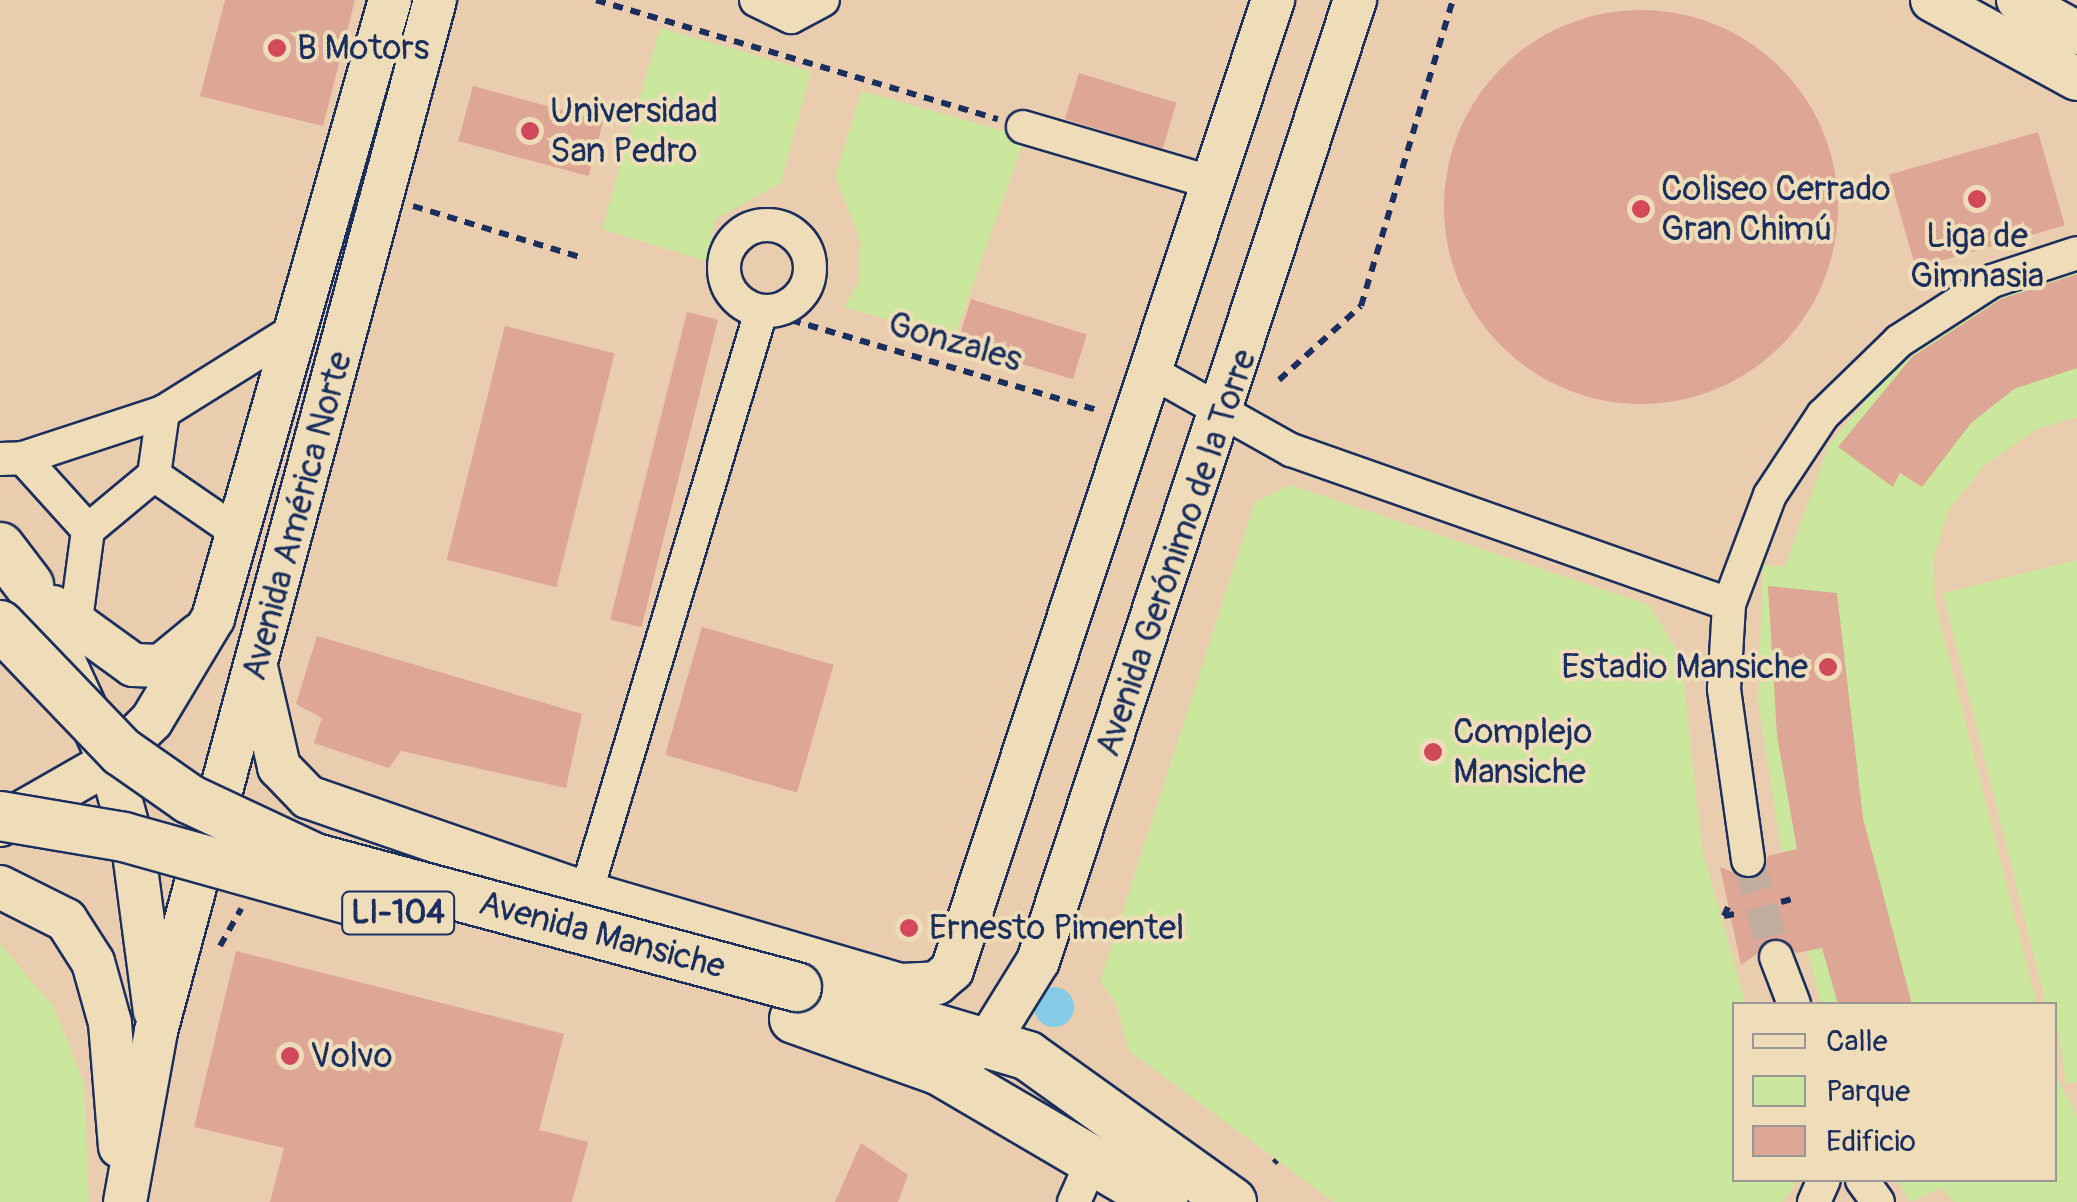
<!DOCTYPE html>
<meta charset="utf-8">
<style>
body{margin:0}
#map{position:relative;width:2077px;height:1202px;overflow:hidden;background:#eaccae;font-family:Pangolin,sans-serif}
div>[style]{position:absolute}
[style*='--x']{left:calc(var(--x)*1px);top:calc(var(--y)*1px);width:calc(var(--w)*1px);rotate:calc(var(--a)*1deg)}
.green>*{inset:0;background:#cae79d}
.water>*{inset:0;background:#85cae6}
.round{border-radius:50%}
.building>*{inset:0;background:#dda695;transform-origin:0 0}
.minor-tunnel>*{height:32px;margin-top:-16px;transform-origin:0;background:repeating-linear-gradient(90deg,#c1ad9e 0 32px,transparent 0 48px)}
.path>*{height:6px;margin-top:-3px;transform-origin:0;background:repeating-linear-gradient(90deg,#1b2f5e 0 10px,transparent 0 18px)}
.roads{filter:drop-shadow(2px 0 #1b2f5e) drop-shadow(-2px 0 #1b2f5e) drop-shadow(0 2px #1b2f5e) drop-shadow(0 -2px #1b2f5e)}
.minor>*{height:32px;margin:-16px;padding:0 16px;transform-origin:16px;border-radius:16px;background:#efdcb9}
.minor>.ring{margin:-16px;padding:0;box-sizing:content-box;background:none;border:32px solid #efdcb9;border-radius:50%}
.major>*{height:42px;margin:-21px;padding:0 21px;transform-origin:21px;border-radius:21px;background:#efdcb9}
.highway>*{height:48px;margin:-24px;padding:0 24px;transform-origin:24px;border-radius:24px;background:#efdcb9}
.bridges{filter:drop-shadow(2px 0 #1b2f5e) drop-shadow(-2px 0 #1b2f5e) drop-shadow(0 2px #1b2f5e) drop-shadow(0 -2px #1b2f5e)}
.highway-bridge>*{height:48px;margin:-24px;padding:0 24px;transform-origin:24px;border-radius:24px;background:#efdcb9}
.dots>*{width:28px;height:28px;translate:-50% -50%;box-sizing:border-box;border:5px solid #efdcb9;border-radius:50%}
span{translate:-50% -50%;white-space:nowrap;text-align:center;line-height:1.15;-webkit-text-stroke:8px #efdcb9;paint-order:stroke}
.shield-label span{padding:2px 8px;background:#efdcb9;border:2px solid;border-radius:8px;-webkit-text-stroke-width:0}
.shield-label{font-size:32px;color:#1b2f5e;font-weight:700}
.poi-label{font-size:35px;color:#1b2f5e}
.left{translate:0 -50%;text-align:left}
.right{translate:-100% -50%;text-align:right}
.street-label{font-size:35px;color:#1b2f5e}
.legend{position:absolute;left:1732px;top:1002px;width:325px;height:180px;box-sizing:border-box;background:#efdcb9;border:2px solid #9a9795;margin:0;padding:12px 18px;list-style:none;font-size:30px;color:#1b2f5e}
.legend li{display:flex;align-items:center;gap:20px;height:50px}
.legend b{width:50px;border:2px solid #9a9795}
</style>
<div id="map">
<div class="green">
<i style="clip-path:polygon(660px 28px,811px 71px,781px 183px,715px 219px,708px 262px,602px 229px)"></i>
<i style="clip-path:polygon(862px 91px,1025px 137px,954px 339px,844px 307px,859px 282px,860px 240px,835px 176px)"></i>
<i style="clip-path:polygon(2077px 267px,2077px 417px,2036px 430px,1984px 466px,1949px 510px,1933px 561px,1935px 602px,2037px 1004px,1821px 1004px,1780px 842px,1758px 701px,1763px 565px,1785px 567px,1829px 445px,1934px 319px)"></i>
<i style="clip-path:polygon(1290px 485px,1649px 605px,1681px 656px,1702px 849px,1746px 1004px,1734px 1004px,1734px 1180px,1798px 1180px,1782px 1202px,1334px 1202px,1129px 1051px,1116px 1003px,1100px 982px,1255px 502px)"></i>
<i style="clip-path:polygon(2077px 560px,2077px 1081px,2066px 1084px,2054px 1004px,2046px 1004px,1943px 593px)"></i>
<i style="clip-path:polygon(0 944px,54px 1007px,84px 1083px,89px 1202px,0 1202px)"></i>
<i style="clip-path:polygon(2055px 1074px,2077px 1116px,2077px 1202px,1954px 1202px,1941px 1188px,1910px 1202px,1897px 1180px,2054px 1180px)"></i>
</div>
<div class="water">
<i class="round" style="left:1034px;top:987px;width:40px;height:40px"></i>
</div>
<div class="building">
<i style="clip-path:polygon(225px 0,355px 0,323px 126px,200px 96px)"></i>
<i class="round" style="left:1444px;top:10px;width:394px;height:394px"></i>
<i style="left:1079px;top:73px;width:102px;height:48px;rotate:17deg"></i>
<i style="left:473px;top:86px;width:135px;height:57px;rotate:15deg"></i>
<i style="left:2038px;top:132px;width:97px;height:155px;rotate:74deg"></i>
<i style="clip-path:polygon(2077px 274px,2077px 368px,2014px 389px,1971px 423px,1922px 487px,1900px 473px,1893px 487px,1838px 447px,1912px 357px,2001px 299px)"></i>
<i style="left:971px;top:299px;width:121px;height:47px;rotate:17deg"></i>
<i style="left:687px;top:312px;width:32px;height:317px;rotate:14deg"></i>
<i style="left:505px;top:326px;width:113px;height:241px;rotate:14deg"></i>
<i style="clip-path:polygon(1768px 586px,1837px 593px,1863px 818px,1912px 1004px,1838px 1004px,1822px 948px,1796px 953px,1780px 938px,1741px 965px,1720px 867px,1752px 880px,1768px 856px,1797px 849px,1777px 736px)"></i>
<i style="left:702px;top:627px;width:137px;height:133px;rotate:16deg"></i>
<i style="clip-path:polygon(317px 636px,582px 714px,566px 788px,401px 751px,389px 768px,314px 743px,322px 718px,296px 704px)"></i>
<i style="clip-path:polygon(236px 951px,564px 1034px,539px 1130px,588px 1142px,572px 1202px,270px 1202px,284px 1148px,194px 1127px)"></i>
<i style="clip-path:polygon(861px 1143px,908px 1175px,898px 1202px,835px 1202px)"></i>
</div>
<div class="minor-tunnel">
<i style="--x:1748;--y:860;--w:101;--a:73.9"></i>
</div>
<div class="path">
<i style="--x:596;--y:0;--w:419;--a:16.5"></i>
<i style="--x:413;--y:206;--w:175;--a:17"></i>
<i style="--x:791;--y:320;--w:323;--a:16.4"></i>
<i style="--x:1279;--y:380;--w:110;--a:-42.1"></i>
<i style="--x:1361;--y:306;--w:320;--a:-73.3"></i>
<i style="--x:1781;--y:902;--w:11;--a:-15"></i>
<i style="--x:1728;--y:907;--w:10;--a:114"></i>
<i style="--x:1724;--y:916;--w:16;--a:-11"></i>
<i style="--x:220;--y:946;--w:43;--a:-60.4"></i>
<i style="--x:1274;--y:1163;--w:4;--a:-45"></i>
</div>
<div class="roads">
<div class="minor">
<i style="--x:756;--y:0;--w:39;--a:26"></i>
<i style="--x:791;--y:17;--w:36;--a:-28"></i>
<i style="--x:1023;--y:127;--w:198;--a:16.4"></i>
<i class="ring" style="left:724px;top:225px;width:54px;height:54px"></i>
<i style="--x:1150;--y:371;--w:162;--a:29.3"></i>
<i style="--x:1291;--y:450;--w:464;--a:19.4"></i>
<i style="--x:23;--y:458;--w:147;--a:-18.2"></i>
<i style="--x:0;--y:459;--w:23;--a:-2"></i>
<i style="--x:23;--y:458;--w:97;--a:47.9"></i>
<i style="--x:88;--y:530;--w:99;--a:97.6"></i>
<i style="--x:88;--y:530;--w:86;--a:-39.8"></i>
<i style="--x:241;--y:535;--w:106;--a:-145.4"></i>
<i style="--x:154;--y:475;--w:64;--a:-81.9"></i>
<i style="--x:163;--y:412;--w:157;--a:-32"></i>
<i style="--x:1748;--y:860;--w:173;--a:-98"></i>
<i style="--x:1724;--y:689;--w:85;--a:-86.6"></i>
<i style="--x:1729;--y:604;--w:116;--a:-69.4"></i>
<i style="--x:1770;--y:495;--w:96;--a:-56.5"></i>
<i style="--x:1823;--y:415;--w:106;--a:-44.2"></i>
<i style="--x:1899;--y:341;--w:111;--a:-32.8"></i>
<i style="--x:1992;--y:281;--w:89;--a:-18.2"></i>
<i style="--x:586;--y:893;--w:607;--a:-73.24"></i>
<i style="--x:1776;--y:957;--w:50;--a:69"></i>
<i style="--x:1862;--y:1180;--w:27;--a:54"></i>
<i style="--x:1074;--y:1202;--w:47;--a:-66.2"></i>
<i style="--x:1814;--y:1202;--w:24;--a:-66"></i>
</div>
<div class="major">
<i style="--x:1932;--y:0;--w:165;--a:28.6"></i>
<i style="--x:2018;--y:0;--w:68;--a:29.2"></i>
<i style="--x:29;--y:585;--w:195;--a:65.4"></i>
<i style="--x:110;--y:762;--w:86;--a:74.5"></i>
<i style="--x:133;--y:845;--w:167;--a:82.5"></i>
<i style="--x:53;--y:607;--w:99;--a:35.9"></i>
<i style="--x:133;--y:665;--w:28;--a:2"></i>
<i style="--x:161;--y:666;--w:50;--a:-39.4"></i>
<i style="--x:256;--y:667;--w:103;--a:77"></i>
<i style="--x:279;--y:767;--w:42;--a:46"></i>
<i style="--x:308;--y:797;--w:294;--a:19.1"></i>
<i style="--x:586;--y:893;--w:328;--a:16.3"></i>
<i style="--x:901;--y:985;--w:36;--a:-3"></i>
<i style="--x:937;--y:983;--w:20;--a:-41"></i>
<i style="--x:952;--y:970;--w:1022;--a:-71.69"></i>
<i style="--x:0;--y:825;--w:127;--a:-29.8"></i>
<i style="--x:110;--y:762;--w:59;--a:-45"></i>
<i style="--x:152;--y:720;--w:119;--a:-59.1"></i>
<i style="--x:213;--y:618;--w:643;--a:-74.02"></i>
<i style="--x:0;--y:887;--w:74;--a:26.6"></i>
<i style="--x:66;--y:920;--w:50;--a:57.3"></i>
<i style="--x:93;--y:962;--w:63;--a:74.4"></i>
<i style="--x:110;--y:1023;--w:124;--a:85.4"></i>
<i style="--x:958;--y:1061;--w:37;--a:-34"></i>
<i style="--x:989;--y:1040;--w:93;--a:-58.2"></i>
<i style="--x:1038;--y:961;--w:1012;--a:-71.74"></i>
<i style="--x:125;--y:1202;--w:174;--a:-79.7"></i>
<i style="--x:156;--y:1031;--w:1068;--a:-74.86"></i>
</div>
<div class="highway">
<i style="--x:0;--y:547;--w:48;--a:52.7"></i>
<i style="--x:797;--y:987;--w:241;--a:16.6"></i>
<i style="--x:1028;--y:1056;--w:251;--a:35.6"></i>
<i style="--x:794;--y:1019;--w:155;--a:19.6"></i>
<i style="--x:940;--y:1071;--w:259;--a:30.4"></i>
</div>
</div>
<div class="bridges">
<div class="highway-bridge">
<i style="--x:0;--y:625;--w:176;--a:46.2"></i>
<i style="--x:122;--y:752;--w:82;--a:35"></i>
<i style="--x:189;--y:799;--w:139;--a:25.1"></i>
<i style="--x:315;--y:858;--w:499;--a:15"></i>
<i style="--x:0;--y:816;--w:126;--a:9.6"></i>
<i style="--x:124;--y:837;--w:246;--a:15.6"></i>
</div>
</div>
<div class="dots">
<i style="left:277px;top:48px;background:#d1495b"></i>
<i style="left:530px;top:131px;background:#d1495b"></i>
<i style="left:1977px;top:199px;background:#d1495b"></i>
<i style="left:1641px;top:209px;background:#d1495b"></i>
<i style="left:1828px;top:667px;background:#d1495b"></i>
<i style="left:1433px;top:752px;background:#d1495b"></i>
<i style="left:909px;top:928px;background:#d1495b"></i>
<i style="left:290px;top:1056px;background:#d1495b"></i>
</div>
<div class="shield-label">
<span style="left:398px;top:913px">LI-104</span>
</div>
<div class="poi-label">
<span class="left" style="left:297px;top:48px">B Motors</span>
<span class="left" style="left:550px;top:131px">Universidad<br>San Pedro</span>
<span class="left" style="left:1661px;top:209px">Coliseo Cerrado<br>Gran Chimú</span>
<span style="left:1977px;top:256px">Liga de<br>Gimnasia</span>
<span class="right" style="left:1808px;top:667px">Estadio Mansiche</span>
<span class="left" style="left:1453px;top:752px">Complejo<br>Mansiche</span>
<span class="left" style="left:929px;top:928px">Ernesto Pimentel</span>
<span class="left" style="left:310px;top:1056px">Volvo</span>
</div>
<div class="street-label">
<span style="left:955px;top:342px;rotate:16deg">Gonzales</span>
<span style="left:297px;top:516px;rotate:-75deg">Avenida América Norte</span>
<span style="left:1176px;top:553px;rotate:-71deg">Avenida Gerónimo de la Torre</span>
<span style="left:602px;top:935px;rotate:15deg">Avenida Mansiche</span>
</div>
<ul class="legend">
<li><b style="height:12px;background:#efdcb9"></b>Calle</li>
<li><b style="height:28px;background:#cae79d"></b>Parque</li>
<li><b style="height:28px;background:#dda695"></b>Edificio</li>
</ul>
</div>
